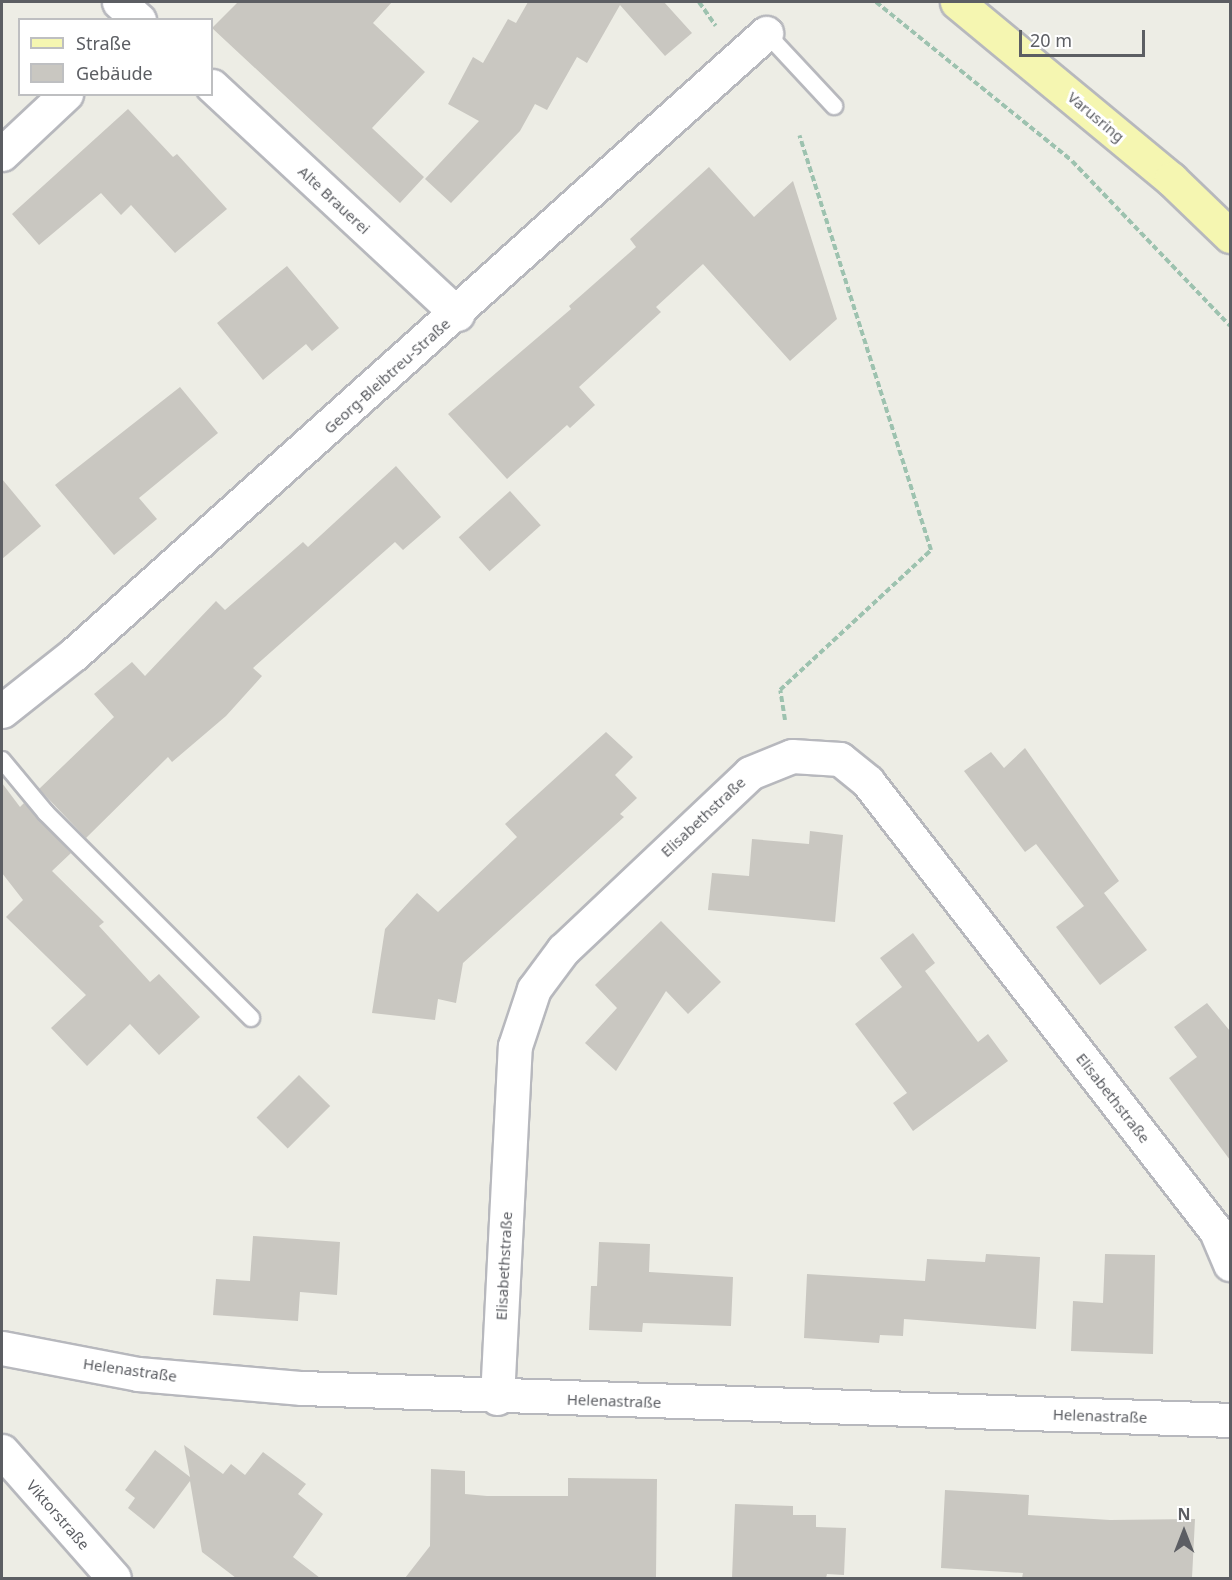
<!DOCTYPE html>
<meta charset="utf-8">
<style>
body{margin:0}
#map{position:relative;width:1232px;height:1580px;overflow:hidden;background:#edede5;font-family:"Noto Sans",sans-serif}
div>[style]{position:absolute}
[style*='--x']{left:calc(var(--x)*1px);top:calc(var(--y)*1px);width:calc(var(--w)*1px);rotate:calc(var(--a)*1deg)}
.building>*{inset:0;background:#c9c7c1;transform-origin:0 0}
.path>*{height:4px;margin-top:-2px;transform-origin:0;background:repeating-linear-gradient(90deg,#9dc2af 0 6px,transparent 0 9px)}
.roads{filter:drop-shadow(2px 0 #b7b8bd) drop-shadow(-2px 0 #b7b8bd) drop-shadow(0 2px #b7b8bd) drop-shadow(0 -2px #b7b8bd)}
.lane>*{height:16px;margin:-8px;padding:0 8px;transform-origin:8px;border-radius:8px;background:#fff}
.street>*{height:33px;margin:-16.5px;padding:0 16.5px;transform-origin:16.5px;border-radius:16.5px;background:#fff}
.secondary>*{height:33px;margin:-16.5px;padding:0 16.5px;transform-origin:16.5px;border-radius:16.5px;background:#fff}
.primary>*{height:33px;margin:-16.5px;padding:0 16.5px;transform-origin:16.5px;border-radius:16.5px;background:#f5f6b1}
span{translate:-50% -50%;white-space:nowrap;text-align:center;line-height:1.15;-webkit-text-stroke:6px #fff;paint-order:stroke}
.street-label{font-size:15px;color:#5c5e63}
.frame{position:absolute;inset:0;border:3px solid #5c5e63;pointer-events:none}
.legend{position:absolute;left:18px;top:18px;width:195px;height:78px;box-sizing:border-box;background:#fff;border:2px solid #bebfc1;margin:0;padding:8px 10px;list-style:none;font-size:18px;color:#5c5e63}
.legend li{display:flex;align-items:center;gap:12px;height:30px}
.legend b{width:30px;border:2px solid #bebfc1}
.north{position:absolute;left:1154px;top:1502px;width:60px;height:60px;-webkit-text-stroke:4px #fff;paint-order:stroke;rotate:0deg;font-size:16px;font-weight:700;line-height:24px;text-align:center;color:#5c5e63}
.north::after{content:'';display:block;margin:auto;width:21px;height:27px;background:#5c5e63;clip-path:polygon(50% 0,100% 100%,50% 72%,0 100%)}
.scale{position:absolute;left:1019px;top:30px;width:126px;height:27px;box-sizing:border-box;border:3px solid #5c5e63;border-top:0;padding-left:8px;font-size:18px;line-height:21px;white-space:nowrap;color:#5c5e63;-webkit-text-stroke:4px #fff;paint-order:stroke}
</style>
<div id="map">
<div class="building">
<i style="clip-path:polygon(238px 2px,392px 2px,373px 23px,425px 72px,372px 128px,424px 177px,400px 203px,212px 28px)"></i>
<i style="clip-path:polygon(528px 2px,664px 2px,692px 33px,665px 56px,620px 5px,587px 63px,577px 57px,547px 110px,535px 104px,520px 131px,451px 203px,425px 179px,479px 121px,448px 104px,473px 57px,483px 63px,508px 19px,516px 23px)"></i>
<i style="clip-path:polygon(128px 109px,173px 157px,177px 154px,227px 209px,175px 253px,131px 205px,121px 215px,101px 193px,39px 245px,12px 214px)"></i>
<i style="clip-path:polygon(709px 167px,754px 217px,793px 181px,837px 319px,790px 361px,703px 264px,656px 307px,661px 312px,579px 387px,595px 405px,570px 428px,567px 425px,507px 479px,448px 414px,571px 309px,569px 306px,636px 247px,630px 239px)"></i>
<i style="clip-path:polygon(287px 266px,339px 328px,312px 351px,306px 344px,263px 380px,217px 323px)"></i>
<i style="clip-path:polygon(180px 387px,218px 433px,139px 498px,157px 519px,114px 555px,55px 485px)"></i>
<i style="clip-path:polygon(396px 466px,441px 517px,403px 550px,395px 542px,253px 668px,262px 676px,226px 716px,172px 762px,168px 757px,86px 838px,39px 789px,114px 717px,94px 694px,132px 662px,145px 676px,216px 601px,225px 610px,303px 542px,308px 547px)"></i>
<i style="clip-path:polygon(2px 479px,41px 526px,2px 559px)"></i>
<i style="left:510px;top:491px;width:46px;height:69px;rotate:48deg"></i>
<i style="clip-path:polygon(606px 732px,633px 757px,615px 775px,637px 798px,620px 814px,624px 817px,463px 963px,456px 1003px,438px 999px,435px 1020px,372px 1013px,385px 929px,417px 893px,438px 912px,517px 837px,505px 824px)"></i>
<i style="clip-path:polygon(1025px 748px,1119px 881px,1104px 893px,1147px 950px,1100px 985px,1056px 927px,1084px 906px,1036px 844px,1025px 852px,964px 771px,991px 752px,1004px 768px)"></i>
<i style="clip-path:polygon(2px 783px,20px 807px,24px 803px,71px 853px,52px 871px,104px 922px,99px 926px,150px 982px,159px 974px,200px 1017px,159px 1055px,130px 1024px,87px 1066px,51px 1028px,86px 995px,6px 917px,23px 900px,2px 873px)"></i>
<i style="clip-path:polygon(810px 831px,843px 835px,835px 922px,708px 910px,712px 873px,749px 876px,752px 839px,809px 844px)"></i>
<i style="clip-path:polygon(661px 921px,721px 982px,688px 1014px,666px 991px,616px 1071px,585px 1043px,617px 1008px,595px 985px)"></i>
<i style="clip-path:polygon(913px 933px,935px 963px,925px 971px,978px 1042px,988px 1034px,1008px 1061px,913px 1131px,893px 1103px,907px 1093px,855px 1024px,902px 987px,880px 958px)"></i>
<i style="clip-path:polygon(1207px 1003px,1230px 1031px,1230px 1160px,1169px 1078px,1197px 1057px,1174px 1027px)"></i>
<i style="left:299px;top:1075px;width:44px;height:60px;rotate:45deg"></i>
<i style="clip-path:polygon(253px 1236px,340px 1242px,337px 1295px,300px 1292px,298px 1321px,213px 1315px,216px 1279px,250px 1281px)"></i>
<i style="clip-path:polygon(599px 1242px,650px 1244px,649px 1272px,733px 1277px,731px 1326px,643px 1323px,642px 1332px,589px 1330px,591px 1286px,597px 1286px)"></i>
<i style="clip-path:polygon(986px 1254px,1040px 1257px,1036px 1329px,904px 1319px,903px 1336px,880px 1335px,879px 1343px,804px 1338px,807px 1274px,925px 1281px,927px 1259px,985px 1262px)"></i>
<i style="clip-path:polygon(1105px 1254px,1155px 1255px,1153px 1354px,1071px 1351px,1073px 1301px,1103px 1303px)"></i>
<i style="clip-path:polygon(184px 1445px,223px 1474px,231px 1464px,245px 1475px,263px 1452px,306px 1484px,298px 1494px,323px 1514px,293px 1557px,320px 1578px,236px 1578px,202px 1552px,190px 1481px,154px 1529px,128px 1508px,135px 1498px,125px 1490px,155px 1450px,190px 1477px)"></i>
<i style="clip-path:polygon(431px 1469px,465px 1471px,465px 1494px,487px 1496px,568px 1496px,568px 1478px,657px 1479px,656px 1578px,405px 1578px,430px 1546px)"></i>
<i style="clip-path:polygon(945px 1490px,1029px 1495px,1028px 1515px,1110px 1520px,1195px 1519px,1192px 1578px,1022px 1578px,1023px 1573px,941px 1568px)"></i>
<i style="clip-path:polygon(735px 1504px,793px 1506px,793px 1515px,816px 1515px,816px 1527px,846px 1528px,844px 1575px,827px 1574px,826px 1578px,732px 1578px)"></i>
</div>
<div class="path">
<i style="--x:699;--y:2;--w:29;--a:55"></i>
<i style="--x:876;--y:2;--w:252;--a:39"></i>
<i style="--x:1072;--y:161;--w:228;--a:46.2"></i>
<i style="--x:785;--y:720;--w:30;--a:-99"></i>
<i style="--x:780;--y:690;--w:206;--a:-42.8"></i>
<i style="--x:931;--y:550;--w:435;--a:-107.6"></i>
</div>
<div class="roads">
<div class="lane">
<i style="--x:766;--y:33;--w:100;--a:47"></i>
<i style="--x:2;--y:760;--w:69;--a:50.3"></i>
<i style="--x:46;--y:813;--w:290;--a:45"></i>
</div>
<div class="street">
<i style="--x:119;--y:2;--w:27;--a:42"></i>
<i style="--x:212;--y:86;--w:335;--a:42.9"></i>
<i style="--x:2;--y:154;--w:88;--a:-43.2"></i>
<i style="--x:2;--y:711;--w:92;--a:-38.4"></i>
<i style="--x:74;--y:654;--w:930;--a:-41.9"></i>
<i style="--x:2;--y:1348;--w:138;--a:10.8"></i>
<i style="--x:138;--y:1374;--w:165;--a:4.9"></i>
<i style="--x:302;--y:1388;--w:929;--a:1.97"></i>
<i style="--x:497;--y:1398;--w:352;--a:-87.1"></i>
<i style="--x:515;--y:1046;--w:60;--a:-71.6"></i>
<i style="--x:534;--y:989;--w:49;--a:-53.4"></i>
<i style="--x:563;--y:950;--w:257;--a:-43.4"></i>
<i style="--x:750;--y:773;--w:45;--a:-22"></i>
<i style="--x:792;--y:756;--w:48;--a:3.6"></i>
<i style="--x:840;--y:759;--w:36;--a:39"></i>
<i style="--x:868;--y:782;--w:568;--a:52.22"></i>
<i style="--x:1216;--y:1231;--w:36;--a:67"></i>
</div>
<div class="secondary">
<i style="--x:2;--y:1451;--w:169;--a:48.6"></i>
</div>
<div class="primary">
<i style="--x:957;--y:2;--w:278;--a:39.6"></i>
<i style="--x:1171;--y:179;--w:82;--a:44"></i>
</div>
</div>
<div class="street-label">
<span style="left:1096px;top:117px;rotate:40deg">Varusring</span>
<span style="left:334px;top:200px;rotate:43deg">Alte Brauerei</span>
<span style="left:387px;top:376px;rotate:-42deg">Georg-Bleibtreu-Straße</span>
<span style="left:703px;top:817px;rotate:-43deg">Elisabethstraße</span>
<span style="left:1113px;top:1098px;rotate:52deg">Elisabethstraße</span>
<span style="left:504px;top:1266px;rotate:-87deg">Elisabethstraße</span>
<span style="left:130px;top:1370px;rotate:8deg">Helenastraße</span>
<span style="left:614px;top:1401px;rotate:2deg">Helenastraße</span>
<span style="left:1100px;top:1416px;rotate:2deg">Helenastraße</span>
<span style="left:58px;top:1515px;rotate:49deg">Viktorstraße</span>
</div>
<div class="frame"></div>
<ul class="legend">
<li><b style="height:8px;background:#f5f6b1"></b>Straße</li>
<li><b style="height:16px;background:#c9c7c1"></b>Gebäude</li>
</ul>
<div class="north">N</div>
<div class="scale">20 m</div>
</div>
